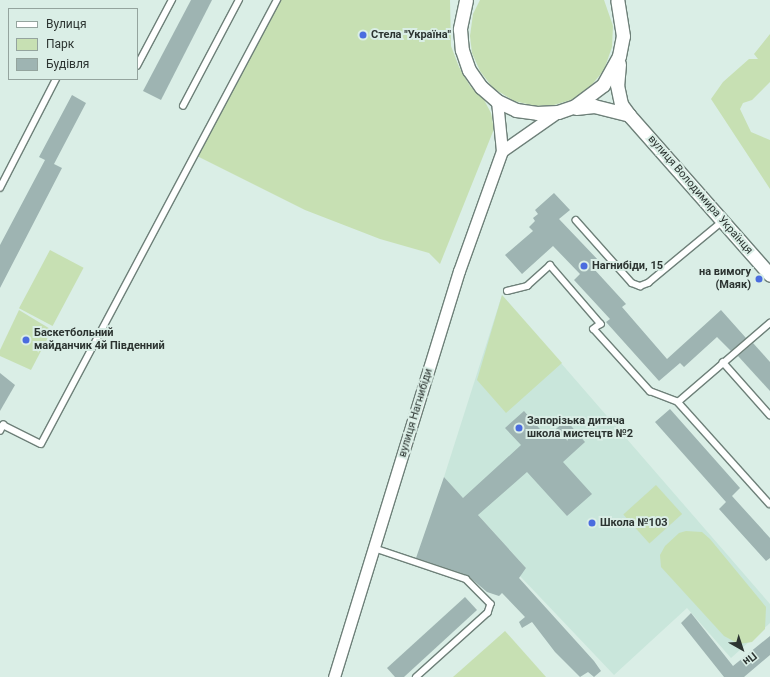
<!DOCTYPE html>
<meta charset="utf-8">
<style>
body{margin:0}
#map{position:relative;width:770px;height:677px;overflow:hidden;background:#daeee6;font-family:Roboto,sans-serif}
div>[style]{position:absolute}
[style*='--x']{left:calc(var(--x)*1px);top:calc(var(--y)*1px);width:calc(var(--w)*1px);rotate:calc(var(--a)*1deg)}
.built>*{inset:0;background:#c9e6db}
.green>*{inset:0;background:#c7e0b3;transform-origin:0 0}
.building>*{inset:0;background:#9eb4b2}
.roads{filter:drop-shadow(1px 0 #6e8079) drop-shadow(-1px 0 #6e8079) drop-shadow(0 1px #6e8079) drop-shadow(0 -1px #6e8079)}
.service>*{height:5.5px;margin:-2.75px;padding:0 2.75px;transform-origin:2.75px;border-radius:2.75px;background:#fff}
.minor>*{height:11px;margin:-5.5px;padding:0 5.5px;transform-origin:5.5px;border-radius:5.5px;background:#fff}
.tertiary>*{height:13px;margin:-6.5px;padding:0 6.5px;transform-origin:6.5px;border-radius:6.5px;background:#fff}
.dots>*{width:11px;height:11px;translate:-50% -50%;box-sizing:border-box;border:2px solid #daeee6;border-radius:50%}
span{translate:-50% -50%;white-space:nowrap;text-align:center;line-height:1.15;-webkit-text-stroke:4px #daeee6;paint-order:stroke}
.poi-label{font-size:11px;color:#2c3431;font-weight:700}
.left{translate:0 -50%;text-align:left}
.right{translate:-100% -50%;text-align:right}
.street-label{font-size:11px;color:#2c3431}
.legend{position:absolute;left:8px;top:8px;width:130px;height:72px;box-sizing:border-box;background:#daeee6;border:1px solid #94a49e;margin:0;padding:5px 7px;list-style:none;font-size:12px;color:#2c3431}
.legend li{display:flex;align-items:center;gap:8px;height:20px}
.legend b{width:20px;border:1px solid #94a49e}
.north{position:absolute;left:722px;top:629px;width:40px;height:40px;-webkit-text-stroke:3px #daeee6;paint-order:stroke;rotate:141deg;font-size:11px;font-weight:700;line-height:16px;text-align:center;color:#2c3431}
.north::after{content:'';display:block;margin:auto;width:14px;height:18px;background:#2c3431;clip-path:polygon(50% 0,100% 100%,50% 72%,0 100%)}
</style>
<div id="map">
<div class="built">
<i style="clip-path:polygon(502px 295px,770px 604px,770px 623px,731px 658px,687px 608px,614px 675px,519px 575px,526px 568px,444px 477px)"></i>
</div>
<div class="green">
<i style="clip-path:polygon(278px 0,450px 0,451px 46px,459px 67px,470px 86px,483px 98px,491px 113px,494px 129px,440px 264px,429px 253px,380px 239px,305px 210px,197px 156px)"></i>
<i style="clip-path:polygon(480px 0,604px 0,613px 26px,612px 47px,604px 70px,590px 87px,574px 99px,554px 105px,536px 106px,514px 101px,493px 88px,480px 71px,472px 53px,470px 36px,473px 14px)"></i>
<i style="clip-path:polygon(770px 34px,770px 82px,752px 100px,743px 103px,740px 109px,751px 132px,770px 140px,770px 189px,711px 99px,723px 82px,749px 59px,758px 59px,754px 54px)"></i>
<i style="left:50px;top:250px;width:38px;height:66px;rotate:28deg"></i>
<i style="clip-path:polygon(502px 295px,562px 363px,506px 413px,477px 380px)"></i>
<i style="clip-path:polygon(19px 310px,52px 330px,31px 370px,0 356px,0 350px)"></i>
<i style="left:656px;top:485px;width:39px;height:44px;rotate:48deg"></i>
<i style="clip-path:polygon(686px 531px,702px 532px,710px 539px,766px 607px,765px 629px,752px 642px,739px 644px,724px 636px,661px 567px,660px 555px,665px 546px,679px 533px)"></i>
<i style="clip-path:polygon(505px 631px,546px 677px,453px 677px)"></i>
</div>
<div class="building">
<i style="clip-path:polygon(191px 0,212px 0,161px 100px,143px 91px)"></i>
<i style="clip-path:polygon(72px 95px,86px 103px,54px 164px,62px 168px,0 288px,0 245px,45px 160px,39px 157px)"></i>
<i style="clip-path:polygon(554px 193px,570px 210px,559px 219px,600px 262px,594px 269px,626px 304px,622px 307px,667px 359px,721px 310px,746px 338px,731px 351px,717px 337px,684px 367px,680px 363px,659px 381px,606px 322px,610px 319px,574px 280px,580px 274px,553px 246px,522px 274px,505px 255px,533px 231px,529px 227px,535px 221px,533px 218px,538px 214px,535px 210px)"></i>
<i style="clip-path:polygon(753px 343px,770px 362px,770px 391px,738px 356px)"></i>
<i style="clip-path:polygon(0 373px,15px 385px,0 411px)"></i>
<i style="clip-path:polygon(670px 409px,740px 488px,732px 496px,770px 538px,770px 558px,766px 561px,719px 509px,726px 502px,655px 422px)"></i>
<i style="clip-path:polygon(524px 411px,547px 437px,566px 420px,585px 442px,563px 462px,592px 494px,567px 516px,527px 472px,478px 515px,526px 568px,519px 578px,594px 661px,601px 671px,594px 677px,588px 672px,580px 677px,555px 652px,532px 622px,522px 628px,519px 622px,525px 617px,502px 593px,499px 596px,487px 592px,467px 575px,416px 558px,444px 477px,463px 498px,521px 445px,505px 428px)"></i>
<i style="clip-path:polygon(465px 597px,477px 610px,404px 677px,395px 677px,387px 668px)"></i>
<i style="clip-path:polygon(691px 613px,733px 666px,770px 636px,770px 655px,744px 677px,724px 677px,681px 623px)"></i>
</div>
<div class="roads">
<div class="service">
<i style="--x:137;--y:66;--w:75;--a:-62.1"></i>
<i style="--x:183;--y:106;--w:120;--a:-62.2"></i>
<i style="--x:0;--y:188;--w:123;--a:-62.8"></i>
<i style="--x:576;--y:220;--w:84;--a:48.4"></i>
<i style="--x:632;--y:283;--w:9;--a:21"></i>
<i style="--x:640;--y:286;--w:9;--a:-21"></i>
<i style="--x:648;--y:283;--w:97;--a:-39.6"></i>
<i style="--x:507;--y:291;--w:21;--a:-14"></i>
<i style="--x:527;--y:286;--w:31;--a:-42"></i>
<i style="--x:550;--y:265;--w:78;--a:49.2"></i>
<i style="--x:601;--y:324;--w:9;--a:144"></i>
<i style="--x:594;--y:329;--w:84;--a:47.9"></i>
<i style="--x:650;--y:391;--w:30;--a:21"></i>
<i style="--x:678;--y:402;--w:121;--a:-40.7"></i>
<i style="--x:723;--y:362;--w:71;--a:48.4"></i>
<i style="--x:678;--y:402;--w:137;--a:48"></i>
<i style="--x:0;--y:431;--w:7;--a:-63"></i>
<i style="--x:3;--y:425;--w:42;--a:26.6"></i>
<i style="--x:41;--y:444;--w:503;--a:-62.01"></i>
<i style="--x:374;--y:548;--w:97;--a:18.6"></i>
<i style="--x:466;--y:579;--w:35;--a:45"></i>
<i style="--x:491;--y:604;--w:9;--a:108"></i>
<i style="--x:488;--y:613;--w:96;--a:138"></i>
</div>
<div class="minor">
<i style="--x:502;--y:151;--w:68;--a:-34.9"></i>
<i style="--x:334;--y:677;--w:425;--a:-72.9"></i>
<i style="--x:459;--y:271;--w:127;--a:-70.3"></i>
<i style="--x:502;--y:151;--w:50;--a:-95.7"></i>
</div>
<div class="tertiary">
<i style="--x:466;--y:0;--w:30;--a:102"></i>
<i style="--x:460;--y:29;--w:21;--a:85"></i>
<i style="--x:462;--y:50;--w:21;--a:71"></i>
<i style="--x:469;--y:70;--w:21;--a:55"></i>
<i style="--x:481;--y:87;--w:21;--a:41"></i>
<i style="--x:497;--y:101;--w:21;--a:25"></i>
<i style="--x:516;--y:110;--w:21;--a:8"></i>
<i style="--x:537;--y:113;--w:21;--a:-3"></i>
<i style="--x:558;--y:112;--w:18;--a:-19"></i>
<i style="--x:575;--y:106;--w:35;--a:-37"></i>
<i style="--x:603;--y:85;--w:33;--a:-61"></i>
<i style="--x:619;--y:56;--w:20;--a:-79"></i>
<i style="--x:623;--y:36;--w:36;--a:-99"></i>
<i style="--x:619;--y:64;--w:21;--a:95"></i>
<i style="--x:617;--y:85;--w:19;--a:78"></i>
<i style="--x:621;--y:104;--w:14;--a:54"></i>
<i style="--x:629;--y:115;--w:213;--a:48.6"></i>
<i style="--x:576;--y:108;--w:18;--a:-6"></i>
<i style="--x:594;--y:106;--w:36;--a:14"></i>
</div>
</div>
<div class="dots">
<i style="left:363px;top:35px;background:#4a6cdf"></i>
<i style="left:584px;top:266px;background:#4a6cdf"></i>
<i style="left:759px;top:279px;background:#4a6cdf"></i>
<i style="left:26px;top:340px;background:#4a6cdf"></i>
<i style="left:519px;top:428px;background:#4a6cdf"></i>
<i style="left:592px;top:523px;background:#4a6cdf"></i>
</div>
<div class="poi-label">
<span class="left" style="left:371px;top:35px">Стела "Україна"</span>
<span class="left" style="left:592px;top:266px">Нагнибіди, 15</span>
<span class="right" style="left:751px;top:279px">на вимогу<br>(Маяк)</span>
<span class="left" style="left:34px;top:340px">Баскетбольний<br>майданчик 4й Південний</span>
<span class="left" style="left:527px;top:428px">Запорізька дитяча<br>школа мистецтв №2</span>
<span class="left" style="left:600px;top:523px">Школа №103</span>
</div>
<div class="street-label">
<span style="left:700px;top:195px;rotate:49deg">вулиця Володимира Українця</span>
<span style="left:416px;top:413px;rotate:-73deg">вулиця Нагнибіди</span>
</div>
<ul class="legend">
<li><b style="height:5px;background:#fff"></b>Вулиця</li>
<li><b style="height:11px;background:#c7e0b3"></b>Парк</li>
<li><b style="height:11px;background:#9eb4b2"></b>Будівля</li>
</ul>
<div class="north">Пн</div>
</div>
